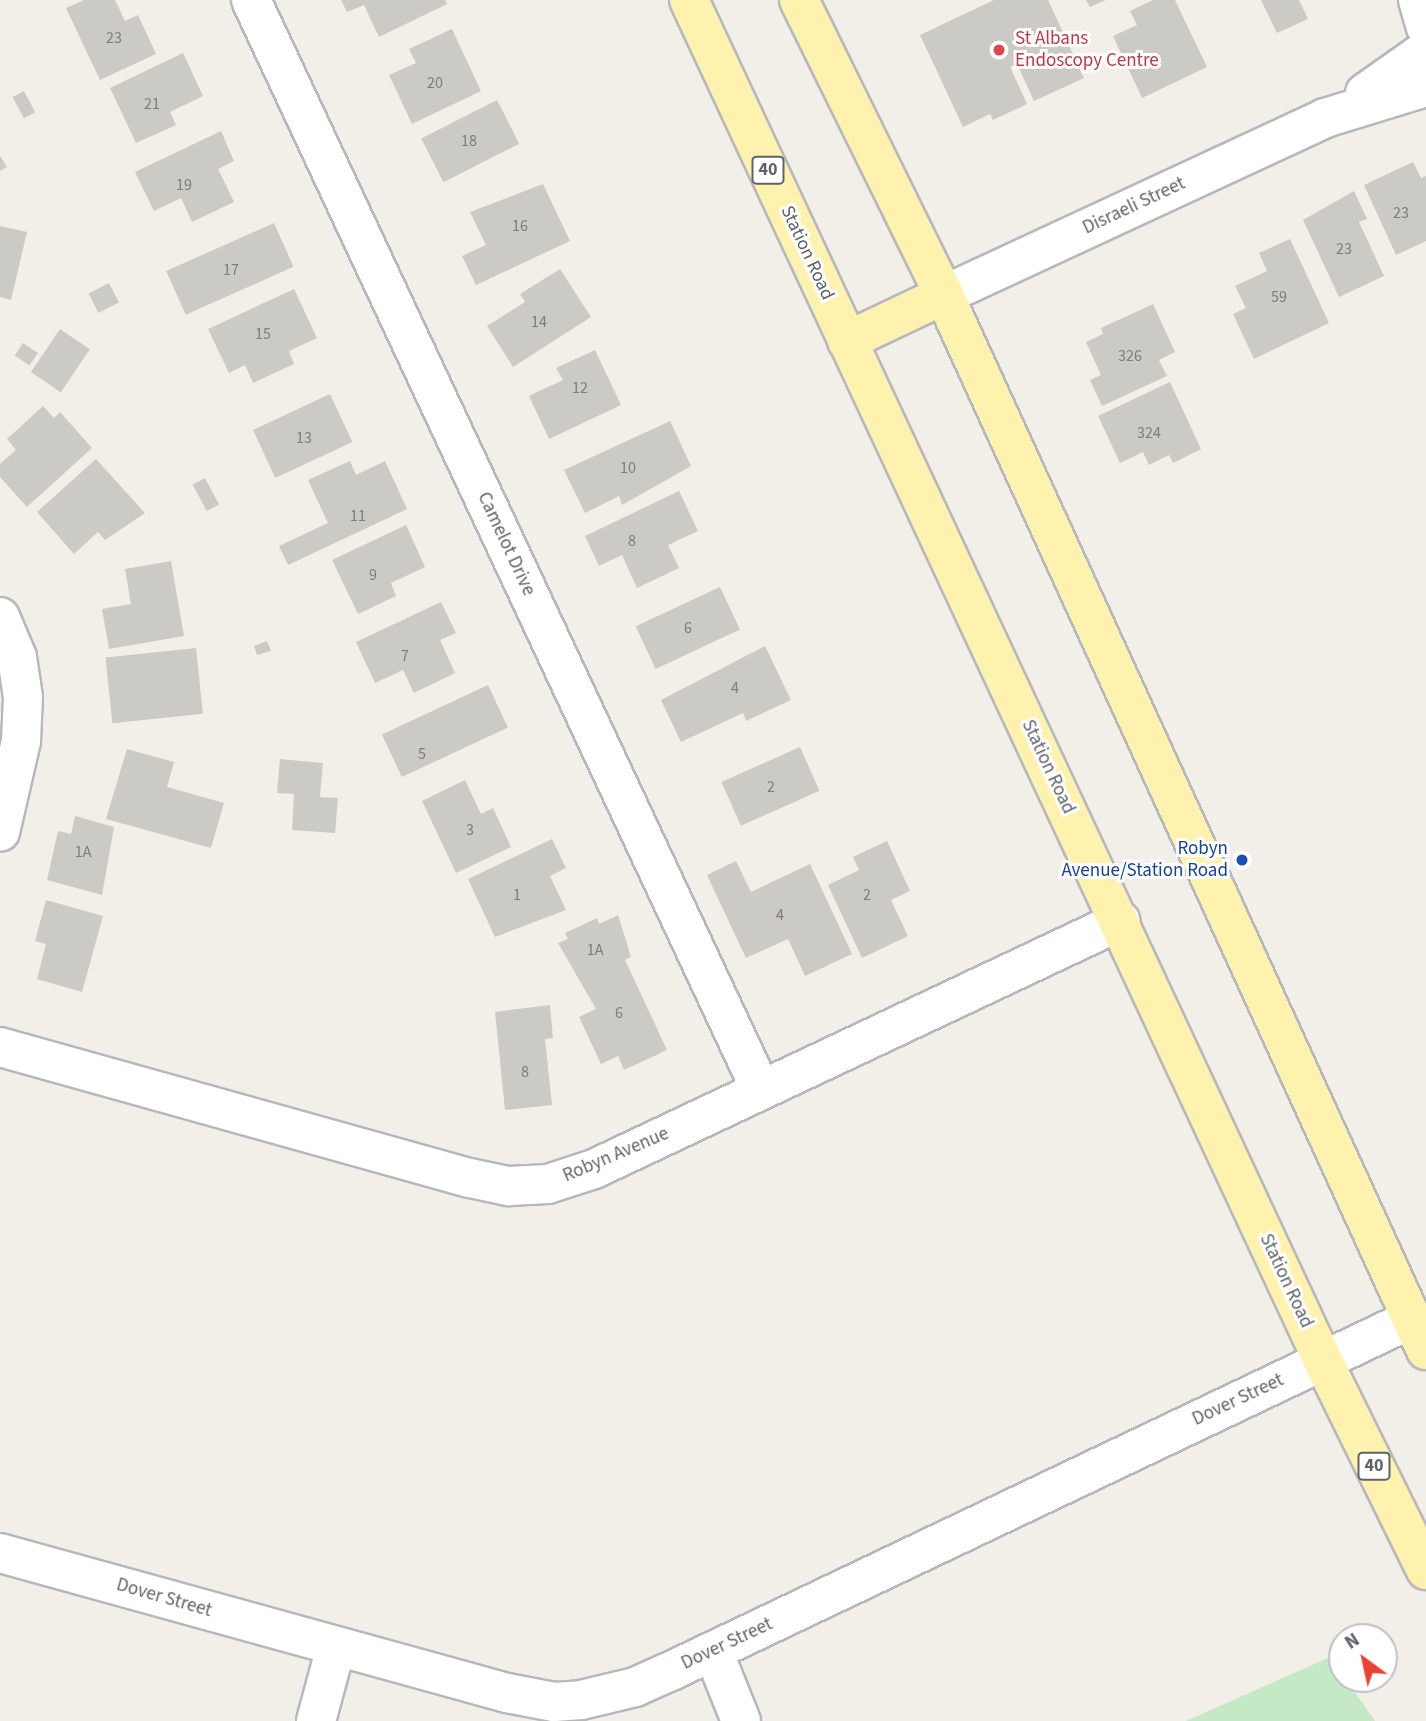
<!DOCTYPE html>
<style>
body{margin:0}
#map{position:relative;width:1426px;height:1721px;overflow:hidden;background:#f1efe8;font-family:"Source Sans 3",sans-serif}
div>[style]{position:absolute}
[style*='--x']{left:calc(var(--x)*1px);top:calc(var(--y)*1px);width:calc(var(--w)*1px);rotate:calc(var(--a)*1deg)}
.green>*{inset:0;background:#c5e8c5}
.building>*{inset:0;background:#cccac5;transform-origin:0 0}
.roads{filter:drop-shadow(2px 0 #b5b8bc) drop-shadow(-2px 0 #b5b8bc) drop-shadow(0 2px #b5b8bc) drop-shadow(0 -2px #b5b8bc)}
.minor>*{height:38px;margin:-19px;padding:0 19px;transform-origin:19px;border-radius:19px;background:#fff}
.major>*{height:38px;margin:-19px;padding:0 19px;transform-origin:19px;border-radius:19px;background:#fff2af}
.dots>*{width:19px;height:19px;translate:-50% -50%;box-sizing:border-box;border:4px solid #fff;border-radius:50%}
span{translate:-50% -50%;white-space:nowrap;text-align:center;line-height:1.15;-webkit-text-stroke:6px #fff;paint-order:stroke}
.number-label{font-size:16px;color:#7a7d7f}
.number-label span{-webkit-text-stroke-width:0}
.shield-label span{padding:2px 5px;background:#fff;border:2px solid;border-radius:5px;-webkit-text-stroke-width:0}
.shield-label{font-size:18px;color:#5f6368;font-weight:700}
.health-label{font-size:19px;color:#be3a42}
.left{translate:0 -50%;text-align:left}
.street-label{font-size:19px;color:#5f6368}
.transit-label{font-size:19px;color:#164399}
.right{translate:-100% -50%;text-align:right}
.north{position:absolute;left:1328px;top:1623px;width:70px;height:70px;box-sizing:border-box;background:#fff;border:2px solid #bfc1c3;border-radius:50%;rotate:327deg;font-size:19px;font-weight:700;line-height:28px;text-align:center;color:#5f6368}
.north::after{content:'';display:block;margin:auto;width:24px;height:32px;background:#ea4335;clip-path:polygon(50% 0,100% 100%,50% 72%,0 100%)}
</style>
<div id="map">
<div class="green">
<i style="clip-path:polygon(1330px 1657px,1375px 1721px,1186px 1721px)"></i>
</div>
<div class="building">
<i style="clip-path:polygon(84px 0,115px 0,125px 21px,138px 15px,156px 54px,100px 80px,66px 8px)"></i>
<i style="clip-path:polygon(341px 0,445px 0,447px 4px,379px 37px,364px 5px,347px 12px)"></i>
<i style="clip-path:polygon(994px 0,1048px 0,1084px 78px,1034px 101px,1017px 64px,1010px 67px,1027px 104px,993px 120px,990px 114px,963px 127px,920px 35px)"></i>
<i style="clip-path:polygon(1086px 0,1106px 0,1090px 7px)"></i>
<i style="clip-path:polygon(1153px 0,1175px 0,1207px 67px,1142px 98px,1113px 36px,1137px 25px,1130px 11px)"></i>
<i style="clip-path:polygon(1261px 0,1299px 0,1308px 19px,1277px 33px)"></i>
<i style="clip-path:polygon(452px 29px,481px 91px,412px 124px,389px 75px,416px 63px,409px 49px)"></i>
<i style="clip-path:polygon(183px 53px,203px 96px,170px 112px,176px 125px,136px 143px,110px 88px)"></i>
<i style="left:24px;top:91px;width:24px;height:13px;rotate:62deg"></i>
<i style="left:497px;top:100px;width:49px;height:85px;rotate:63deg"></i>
<i style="clip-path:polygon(221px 131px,234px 161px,218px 169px,234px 202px,192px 222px,181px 198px,154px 211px,135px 172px)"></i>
<i style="clip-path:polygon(0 156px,7px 167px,0 171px)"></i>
<i style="clip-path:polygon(1413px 162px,1421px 178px,1426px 176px,1426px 241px,1396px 255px,1364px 185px)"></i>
<i style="clip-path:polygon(543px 184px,570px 241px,476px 285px,462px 256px,486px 245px,470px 212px)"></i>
<i style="clip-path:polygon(1354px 191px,1367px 219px,1359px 222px,1384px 276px,1339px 297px,1303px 220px)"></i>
<i style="left:274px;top:223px;width:48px;height:118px;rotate:66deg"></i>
<i style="clip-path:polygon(0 226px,27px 232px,11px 300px,0 297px)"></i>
<i style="clip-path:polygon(1290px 239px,1329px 323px,1254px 359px,1233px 314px,1246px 308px,1235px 286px,1267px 271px,1259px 253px)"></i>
<i style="clip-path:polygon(560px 269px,591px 317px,513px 367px,487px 326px,525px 302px,520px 294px)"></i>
<i style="left:109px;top:283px;width:22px;height:23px;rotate:63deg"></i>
<i style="clip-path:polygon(294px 289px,317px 338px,289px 351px,294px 364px,253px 383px,245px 365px,229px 373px,208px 329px)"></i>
<i style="clip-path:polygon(1153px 304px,1175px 352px,1159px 360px,1167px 376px,1102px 406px,1090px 380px,1101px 375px,1086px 342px,1103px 334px,1101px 328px)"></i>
<i style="left:60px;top:329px;width:36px;height:52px;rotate:34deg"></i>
<i style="left:23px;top:343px;width:18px;height:15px;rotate:34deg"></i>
<i style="clip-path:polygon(595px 350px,621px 405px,549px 439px,529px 396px,563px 380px,556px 368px)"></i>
<i style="clip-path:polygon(1170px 382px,1201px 449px,1173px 463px,1169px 455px,1149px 465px,1143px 452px,1120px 463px,1098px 416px)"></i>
<i style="left:330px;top:394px;width:53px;height:85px;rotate:65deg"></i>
<i style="clip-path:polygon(43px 406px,54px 418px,60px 412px,92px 448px,27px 507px,0 477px,0 464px,16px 450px,7px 439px)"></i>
<i style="clip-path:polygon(670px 421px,691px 466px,622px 505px,619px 496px,585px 513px,564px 470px)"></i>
<i style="clip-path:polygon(96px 459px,145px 513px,105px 540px,98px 532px,74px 554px,37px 512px)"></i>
<i style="clip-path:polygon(350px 461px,356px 475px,385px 461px,407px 509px,288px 565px,279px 546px,328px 523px,308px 480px)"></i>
<i style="left:205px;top:478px;width:30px;height:14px;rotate:62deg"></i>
<i style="clip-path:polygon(679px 491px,698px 531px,668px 545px,679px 568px,637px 588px,622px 555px,599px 566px,585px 536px)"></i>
<i style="clip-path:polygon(406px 525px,425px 567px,391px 583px,396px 596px,358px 614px,332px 560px)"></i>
<i style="clip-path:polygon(171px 561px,184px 636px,109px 649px,102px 609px,131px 604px,125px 569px)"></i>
<i style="left:720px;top:587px;width:47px;height:93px;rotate:65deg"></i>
<i style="clip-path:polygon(441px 602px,456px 633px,440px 640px,455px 673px,414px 693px,403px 670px,375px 683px,356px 642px)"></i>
<i style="clip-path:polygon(267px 641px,271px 651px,257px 655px,254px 646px)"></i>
<i style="clip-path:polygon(765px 646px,791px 700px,746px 721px,743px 713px,681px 742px,661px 700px)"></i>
<i style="left:196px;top:648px;width:66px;height:91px;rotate:84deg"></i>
<i style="left:488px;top:685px;width:47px;height:117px;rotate:65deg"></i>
<i style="left:800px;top:747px;width:48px;height:86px;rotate:66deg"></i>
<i style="clip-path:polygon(127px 749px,174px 762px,167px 787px,224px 803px,211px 848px,106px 819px)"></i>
<i style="clip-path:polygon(280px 759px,323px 763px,320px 797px,338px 798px,335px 833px,292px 830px,294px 794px,277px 793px)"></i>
<i style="clip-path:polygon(465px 780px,481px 814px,493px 808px,511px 847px,456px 873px,422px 801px)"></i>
<i style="clip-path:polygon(75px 816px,114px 827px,102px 895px,47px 880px,58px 831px,71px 834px)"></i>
<i style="clip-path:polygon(552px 839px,566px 868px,550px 876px,566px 910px,495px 937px,468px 879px)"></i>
<i style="clip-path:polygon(887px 841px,910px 891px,891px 900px,908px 936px,862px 958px,828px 885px,859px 870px,853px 857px)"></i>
<i style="clip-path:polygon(736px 861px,751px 892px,810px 864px,852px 954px,805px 976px,788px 939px,746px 958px,707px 875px)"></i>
<i style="clip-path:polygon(46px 900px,103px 916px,82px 992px,37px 979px,46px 944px,35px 941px)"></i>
<i style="clip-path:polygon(618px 915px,631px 957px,625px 960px,667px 1050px,624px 1070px,618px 1056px,601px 1064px,579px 1017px,596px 1009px,558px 943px,568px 939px,565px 933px,597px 918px,599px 924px)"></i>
<i style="clip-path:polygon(550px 1005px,553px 1038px,545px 1039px,552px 1105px,505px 1110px,495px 1012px)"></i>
</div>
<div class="roads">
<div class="minor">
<i style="--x:251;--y:0;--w:1201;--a:64.93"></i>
<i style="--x:1418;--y:0;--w:29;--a:74"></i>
<i style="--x:1365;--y:93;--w:75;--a:-35.2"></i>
<i style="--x:944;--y:295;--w:420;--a:-24.9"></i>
<i style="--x:1325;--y:118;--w:106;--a:-17.1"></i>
<i style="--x:0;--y:617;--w:43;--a:67"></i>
<i style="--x:17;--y:657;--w:40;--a:81.5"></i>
<i style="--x:23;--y:697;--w:44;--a:92.6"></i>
<i style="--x:21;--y:741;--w:93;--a:103"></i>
<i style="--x:0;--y:1047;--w:488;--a:15.6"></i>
<i style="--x:470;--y:1178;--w:40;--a:12"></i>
<i style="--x:509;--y:1186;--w:39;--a:-3"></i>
<i style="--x:548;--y:1184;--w:48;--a:-18.1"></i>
<i style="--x:594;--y:1169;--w:582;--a:-25.24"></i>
<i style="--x:0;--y:1553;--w:526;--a:15.44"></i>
<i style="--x:507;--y:1693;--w:48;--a:10.8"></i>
<i style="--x:554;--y:1702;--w:27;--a:-4"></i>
<i style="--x:581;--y:1700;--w:56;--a:-13.5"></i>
<i style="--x:635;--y:1687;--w:37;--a:-24"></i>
<i style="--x:669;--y:1672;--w:822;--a:-25.44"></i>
<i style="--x:713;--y:1651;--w:75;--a:68.2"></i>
<i style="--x:316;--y:1721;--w:77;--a:-74.9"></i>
</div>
<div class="major">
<i style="--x:689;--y:0;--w:1501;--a:65.02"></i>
<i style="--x:1323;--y:1361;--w:233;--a:63.8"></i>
<i style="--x:799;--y:0;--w:329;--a:63.8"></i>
<i style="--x:944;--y:295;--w:1160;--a:65.45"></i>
<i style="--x:847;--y:341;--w:107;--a:-25.4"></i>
</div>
</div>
<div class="dots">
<i style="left:999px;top:50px;background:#e0444e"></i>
<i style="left:1242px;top:860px;background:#1a4fb4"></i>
</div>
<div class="number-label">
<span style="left:114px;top:38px">23</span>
<span style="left:435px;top:83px">20</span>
<span style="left:152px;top:104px">21</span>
<span style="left:469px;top:141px">18</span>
<span style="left:184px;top:185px">19</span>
<span style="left:1401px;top:213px">23</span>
<span style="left:520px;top:226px">16</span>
<span style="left:1344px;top:249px">23</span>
<span style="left:231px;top:270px">17</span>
<span style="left:1279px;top:297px">59</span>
<span style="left:539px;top:322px">14</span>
<span style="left:263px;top:334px">15</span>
<span style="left:1130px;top:356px">326</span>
<span style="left:580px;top:388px">12</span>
<span style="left:1149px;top:433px">324</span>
<span style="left:304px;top:438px">13</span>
<span style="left:628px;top:468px">10</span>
<span style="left:358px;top:516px">11</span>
<span style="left:632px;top:541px">8</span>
<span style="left:373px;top:575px">9</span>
<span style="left:688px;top:628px">6</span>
<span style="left:405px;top:656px">7</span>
<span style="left:735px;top:688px">4</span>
<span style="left:422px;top:754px">5</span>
<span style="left:771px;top:787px">2</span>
<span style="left:470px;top:830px">3</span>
<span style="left:83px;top:852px">1A</span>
<span style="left:517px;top:895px">1</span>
<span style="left:867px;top:895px">2</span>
<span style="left:780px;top:915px">4</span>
<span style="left:595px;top:950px">1A</span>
<span style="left:619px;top:1013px">6</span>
<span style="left:525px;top:1072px">8</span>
</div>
<div class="shield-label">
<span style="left:768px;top:170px">40</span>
<span style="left:1374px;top:1466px">40</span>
</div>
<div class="health-label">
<span class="left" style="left:1015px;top:50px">St Albans<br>Endoscopy Centre</span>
</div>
<div class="street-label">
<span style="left:1134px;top:206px;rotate:-25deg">Disraeli Street</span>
<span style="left:807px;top:253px;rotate:65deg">Station Road</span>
<span style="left:506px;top:544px;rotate:65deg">Camelot Drive</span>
<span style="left:1048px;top:767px;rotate:65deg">Station Road</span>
<span style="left:616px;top:1155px;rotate:-23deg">Robyn Avenue</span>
<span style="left:1286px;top:1281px;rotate:65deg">Station Road</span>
<span style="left:1238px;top:1400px;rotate:-25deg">Dover Street</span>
<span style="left:164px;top:1598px;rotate:16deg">Dover Street</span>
<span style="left:727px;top:1644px;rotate:-25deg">Dover Street</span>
</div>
<div class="transit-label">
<span class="right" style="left:1228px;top:860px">Robyn<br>Avenue/Station Road</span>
</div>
<div class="north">N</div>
</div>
